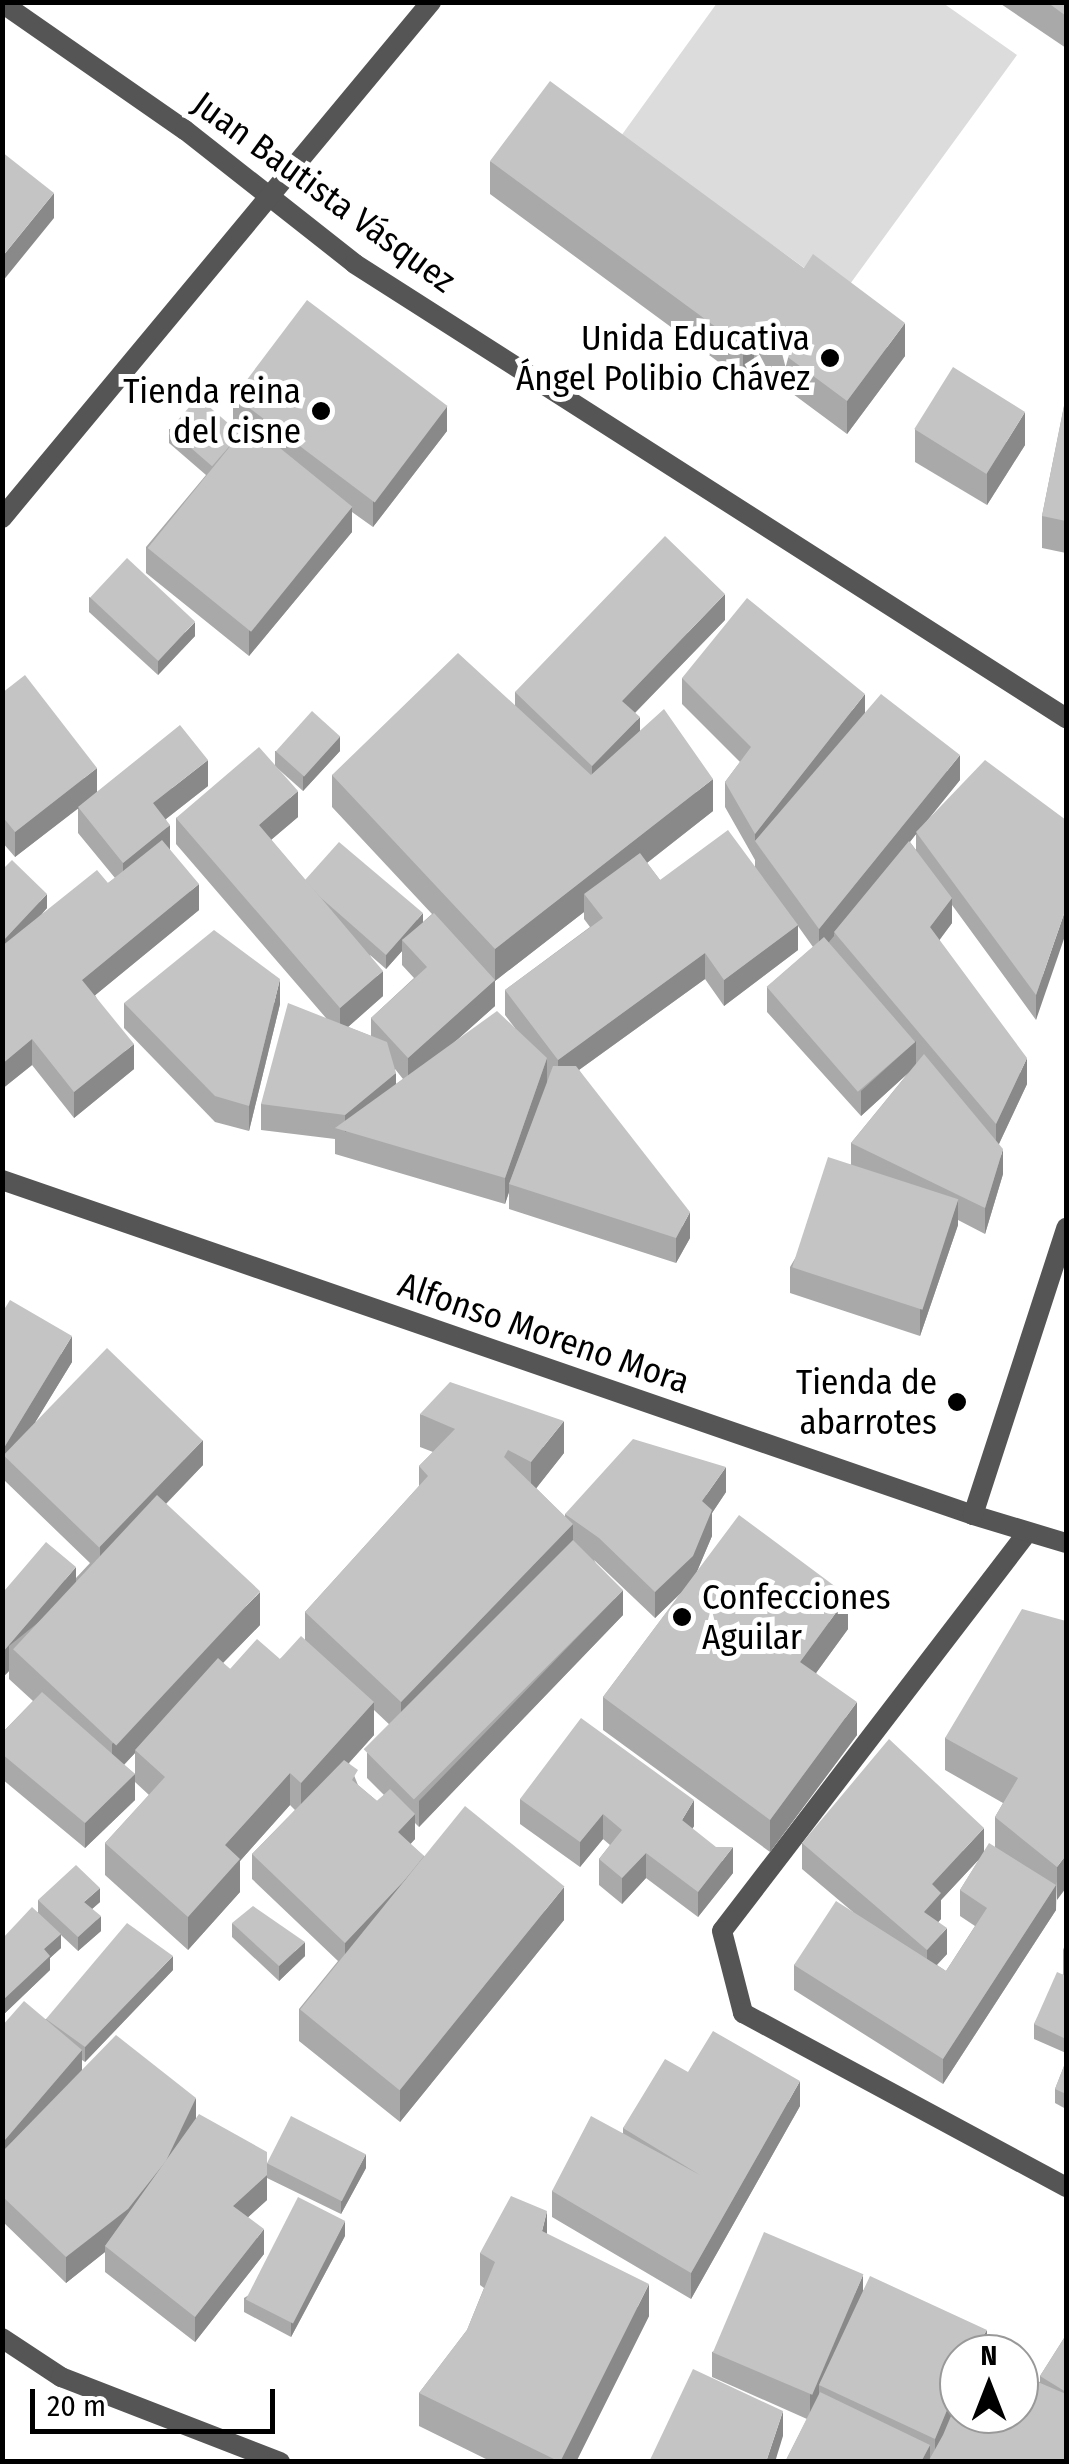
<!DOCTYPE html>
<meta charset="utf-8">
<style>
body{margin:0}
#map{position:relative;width:1069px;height:2464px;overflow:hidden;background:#fff;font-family:"Fira Sans Condensed",sans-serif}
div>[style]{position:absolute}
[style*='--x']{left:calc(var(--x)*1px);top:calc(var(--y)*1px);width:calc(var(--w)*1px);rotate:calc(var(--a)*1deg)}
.green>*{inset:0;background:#dcdcdc}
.lane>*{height:20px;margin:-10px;padding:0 10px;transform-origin:10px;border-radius:10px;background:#555}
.street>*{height:20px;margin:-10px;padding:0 10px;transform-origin:10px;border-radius:10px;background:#555}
.wall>*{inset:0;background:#a9a9a9}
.shaded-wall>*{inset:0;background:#898989}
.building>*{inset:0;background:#c4c4c4;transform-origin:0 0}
.dots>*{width:28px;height:28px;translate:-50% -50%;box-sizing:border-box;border:5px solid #fff;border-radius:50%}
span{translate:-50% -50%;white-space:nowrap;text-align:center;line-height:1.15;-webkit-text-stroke:10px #fff;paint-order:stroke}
.street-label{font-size:35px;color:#000}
.poi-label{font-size:35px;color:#000}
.right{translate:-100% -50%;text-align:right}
.left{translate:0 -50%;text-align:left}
.frame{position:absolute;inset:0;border:5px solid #000;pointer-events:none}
.north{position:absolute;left:939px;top:2334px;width:100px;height:100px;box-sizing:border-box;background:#fff;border:2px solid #999;border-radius:50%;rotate:0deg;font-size:28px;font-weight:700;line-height:40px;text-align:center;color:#000}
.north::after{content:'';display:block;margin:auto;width:35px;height:45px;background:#000;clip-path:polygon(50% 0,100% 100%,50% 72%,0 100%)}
.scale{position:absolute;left:30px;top:2389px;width:245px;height:45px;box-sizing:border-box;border:5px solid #000;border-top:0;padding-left:12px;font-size:30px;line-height:35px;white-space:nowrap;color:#000;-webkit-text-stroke:8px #fff;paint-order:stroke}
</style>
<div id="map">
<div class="green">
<i style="clip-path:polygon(717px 3px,943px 3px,1017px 55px,842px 295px,621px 136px)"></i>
</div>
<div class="lane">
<i style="--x:1027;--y:1533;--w:501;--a:127.46"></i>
<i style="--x:722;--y:1931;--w:85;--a:75.6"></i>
<i style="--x:743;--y:2013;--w:367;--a:28.3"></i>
</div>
<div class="street">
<i style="--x:2;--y:3;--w:223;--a:34.8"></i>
<i style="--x:185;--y:130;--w:216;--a:38.2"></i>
<i style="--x:355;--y:264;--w:844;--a:32.56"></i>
<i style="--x:2;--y:518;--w:671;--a:-50.26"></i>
<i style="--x:2;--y:1180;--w:1027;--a:19.03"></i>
<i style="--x:973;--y:1515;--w:97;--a:16.8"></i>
<i style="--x:973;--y:1515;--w:302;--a:-72"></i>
<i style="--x:2;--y:2338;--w:71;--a:33.5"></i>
<i style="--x:61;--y:2377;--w:235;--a:21.2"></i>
</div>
<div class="wall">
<i style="clip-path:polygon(998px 2px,1066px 2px,1066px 48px)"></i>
<i style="clip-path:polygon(490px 161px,905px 356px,847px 434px,754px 365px,743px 380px,490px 194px)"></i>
<i style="clip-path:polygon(233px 396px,447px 431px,373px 527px,352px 512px,352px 532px,249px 656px,146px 573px,146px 547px,206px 475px,169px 443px,169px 429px,240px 434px,244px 430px,233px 422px)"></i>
<i style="clip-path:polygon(1066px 396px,1066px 553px,1042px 548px,1042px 516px)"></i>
<i style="clip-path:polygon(915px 429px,1025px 445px,987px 505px,915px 462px)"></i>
<i style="clip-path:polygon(89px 597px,195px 636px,158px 675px,89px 612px)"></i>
<i style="clip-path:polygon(evenodd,725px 620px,635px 713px,640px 731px,713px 811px,647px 863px,660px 880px,755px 867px,755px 860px,725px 807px,725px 782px,740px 762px,682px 704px,682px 678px,865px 713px,960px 780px,927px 821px,1066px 820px,1036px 1020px,952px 905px,952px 923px,939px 940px,1027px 1084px,999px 1144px,1003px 1174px,985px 1234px,958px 1220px,958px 1225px,920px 1336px,790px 1293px,790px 1267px,851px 1164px,851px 1143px,909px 1072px,861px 1116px,767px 1012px,767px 987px,813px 947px,798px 926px,798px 950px,724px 1006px,705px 979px,579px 1070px,690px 1238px,676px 1263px,509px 1209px,509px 1192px,505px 1204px,335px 1154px,335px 1139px,261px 1130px,261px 1104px,326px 1018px,176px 844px,176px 818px,275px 765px,275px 751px,340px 751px,303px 791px,276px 767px,298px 817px,271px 840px,305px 880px,423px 922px,432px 914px,332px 807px,332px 775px,515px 705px,515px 692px,725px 620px,916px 834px,916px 850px,910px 842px,916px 834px,725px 620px,584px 912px,584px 919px,590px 927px,505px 990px,505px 1015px,515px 1028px,453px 1043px,495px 1006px,495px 981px,584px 912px,725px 620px,402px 951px,402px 965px,414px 978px,371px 1018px,371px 1036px,348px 1027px,383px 996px,370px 955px,386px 969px,402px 951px,725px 620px,395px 1069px,403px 1079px,396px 1084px,395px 1069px)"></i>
<i style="clip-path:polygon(2px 693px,97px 792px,208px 786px,166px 819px,170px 850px,199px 910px,95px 995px,134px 1069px,74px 1118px,32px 1065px,2px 1089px,2px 870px,47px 908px,42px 914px,108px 883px,115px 878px,78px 833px,78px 808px,15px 857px,2px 842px)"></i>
<i style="clip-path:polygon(124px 1003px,280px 1004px,249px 1131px,215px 1122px,124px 1028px)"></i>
<i style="clip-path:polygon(evenodd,2px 1313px,72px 1362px,35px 1422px,203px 1465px,166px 1504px,260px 1625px,223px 1663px,230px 1669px,280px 1659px,305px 1640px,305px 1612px,419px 1486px,419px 1466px,433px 1452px,420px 1447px,420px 1414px,564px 1453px,536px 1488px,565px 1517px,565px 1514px,726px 1492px,712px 1513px,712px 1536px,697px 1571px,848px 1629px,816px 1673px,857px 1735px,770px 1852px,603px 1730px,603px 1697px,681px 1593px,655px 1618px,594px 1560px,623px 1615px,419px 1827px,415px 1823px,415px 1839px,410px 1844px,424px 1856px,564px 1920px,400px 2122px,299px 2041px,299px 2009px,338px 1961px,252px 1879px,252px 1854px,295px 1810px,290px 1805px,240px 1861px,240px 1892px,188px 1950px,105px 1875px,105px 1843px,149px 1795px,135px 1782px,135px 1800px,85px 1848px,2px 1779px,2px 1733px,33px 1701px,9px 1679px,9px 1671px,2px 1678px,2px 1587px,5px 1590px,76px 1578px,90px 1563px,4px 1480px,4px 1475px,2px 1477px,2px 1313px,374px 1710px,392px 1727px,367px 1753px,367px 1778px,384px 1795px,377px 1801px,358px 1785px,349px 1763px,374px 1735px,374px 1710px,2px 1313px,135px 1753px,135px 1774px,124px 1765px,135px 1753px)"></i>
<i style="clip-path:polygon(evenodd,1066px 1621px,1056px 1910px,943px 2084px,794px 1990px,794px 1965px,853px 1912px,802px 1869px,802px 1843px,984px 1852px,995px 1847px,995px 1817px,1003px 1803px,945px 1770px,945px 1738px,1066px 1621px,980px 1858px,960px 1890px,960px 1916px,975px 1926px,946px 1971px,937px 1965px,947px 1954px,938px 1922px,941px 1919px,941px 1900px,980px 1858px)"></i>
<i style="clip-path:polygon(520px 1799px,694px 1826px,692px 1829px,733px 1873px,698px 1917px,646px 1878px,622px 1904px,599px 1885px,599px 1859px,610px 1845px,603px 1839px,580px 1867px,520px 1824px)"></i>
<i style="clip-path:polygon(38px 1900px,100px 1902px,92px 1909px,101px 1931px,78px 1951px,61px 1935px,61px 1948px,50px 1958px,50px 1970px,2px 2016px,2px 1939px,38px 1912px)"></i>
<i style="clip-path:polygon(232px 1923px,305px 1956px,279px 1981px,232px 1937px)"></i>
<i style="clip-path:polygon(1066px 1942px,1066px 2053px,1034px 2039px,1034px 2024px,1063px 1974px,1063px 1950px)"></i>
<i style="clip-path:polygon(173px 1970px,85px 2062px,82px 2060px,82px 2070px,196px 2118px,267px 2163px,366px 2168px,341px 2214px,267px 2178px,267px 2200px,248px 2217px,264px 2254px,195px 2342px,105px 2272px,105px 2252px,66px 2283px,2px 2221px,2px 2026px,46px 2019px)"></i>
<i style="clip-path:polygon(1066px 2061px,1066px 2109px,1055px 2103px,1055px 2089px)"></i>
<i style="clip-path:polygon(688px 2072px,800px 2106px,691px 2299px,552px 2217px,552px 2191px,623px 2133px,623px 2128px)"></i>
<i style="clip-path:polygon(547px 2234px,649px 2316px,576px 2462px,492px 2462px,419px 2426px,419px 2393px,467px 2330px,484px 2288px,480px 2285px,480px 2253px)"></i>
<i style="clip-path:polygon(345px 2236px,291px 2337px,244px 2312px,244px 2298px)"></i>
<i style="clip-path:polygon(863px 2290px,987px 2354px,959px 2354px,1040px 2382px,1040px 2376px,1066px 2335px,1066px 2462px,785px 2462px,807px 2419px,712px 2377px,712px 2352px)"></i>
</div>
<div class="shaded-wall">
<i style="clip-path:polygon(54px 193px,54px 218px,2px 282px,2px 257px)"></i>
<i style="clip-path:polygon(905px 323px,905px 356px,847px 434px,847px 401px)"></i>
<i style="clip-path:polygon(754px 332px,754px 365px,743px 380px,743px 347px)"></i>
<i style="clip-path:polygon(447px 406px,447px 431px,373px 527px,373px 501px)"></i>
<i style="clip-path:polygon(1025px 412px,1025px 445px,987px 505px,987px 473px)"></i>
<i style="clip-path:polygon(352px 507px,352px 532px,249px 656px,249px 631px)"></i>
<i style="clip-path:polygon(725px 594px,725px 620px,622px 726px,622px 701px)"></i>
<i style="clip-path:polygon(195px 622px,195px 636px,158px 675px,158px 661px)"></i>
<i style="clip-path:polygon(865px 694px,865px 720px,755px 841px,755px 860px,755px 834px)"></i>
<i style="clip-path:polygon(640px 717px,640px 743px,592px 791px,592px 766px)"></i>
<i style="clip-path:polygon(340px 736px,340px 751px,303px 791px,303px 777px)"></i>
<i style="clip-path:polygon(960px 755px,960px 780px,835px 934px,834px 932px,834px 936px,819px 954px,819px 929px)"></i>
<i style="clip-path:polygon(208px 760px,208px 786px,153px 829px,153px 803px)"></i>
<i style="clip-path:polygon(97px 768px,97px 794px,15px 857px,15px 832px)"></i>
<i style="clip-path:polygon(713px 779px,713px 811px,593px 905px,584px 894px,584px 912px,495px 981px,495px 1006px,408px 1084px,408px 1058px,495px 980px,495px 949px)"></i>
<i style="clip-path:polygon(298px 791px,298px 817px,259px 850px,259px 825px)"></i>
<i style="clip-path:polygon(170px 825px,170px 850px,123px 888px,123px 863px)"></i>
<i style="clip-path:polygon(199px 884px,199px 910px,82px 1006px,82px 980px)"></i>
<i style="clip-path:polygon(47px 894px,47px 908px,2px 956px,2px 942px)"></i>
<i style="clip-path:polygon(952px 898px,952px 923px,930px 953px,930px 927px)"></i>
<i style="clip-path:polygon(1066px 908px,1066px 933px,1036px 1020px,1036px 995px)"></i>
<i style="clip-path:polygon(423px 913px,423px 927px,402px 940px,402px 951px,386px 969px,386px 955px)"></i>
<i style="clip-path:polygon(798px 925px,798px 950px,724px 1006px,724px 980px)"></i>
<i style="clip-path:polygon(705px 953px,705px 979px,558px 1085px,558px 1060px)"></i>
<i style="clip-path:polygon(383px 971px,383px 996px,340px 1034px,340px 1008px)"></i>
<i style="clip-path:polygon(280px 979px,280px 1004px,249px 1131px,249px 1106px)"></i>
<i style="clip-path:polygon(32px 1039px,32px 1065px,2px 1089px,2px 1064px)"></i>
<i style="clip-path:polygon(916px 1041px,916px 1066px,861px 1116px,861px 1091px)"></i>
<i style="clip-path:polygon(134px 1044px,134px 1069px,74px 1118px,74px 1092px)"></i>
<i style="clip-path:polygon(547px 1058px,547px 1084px,509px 1184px,509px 1192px,505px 1204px,505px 1178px)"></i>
<i style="clip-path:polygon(1027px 1058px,1027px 1084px,996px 1150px,996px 1124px)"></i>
<i style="clip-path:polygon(396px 1073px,396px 1099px,345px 1132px,345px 1115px)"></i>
<i style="clip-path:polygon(1003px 1149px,1003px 1174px,985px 1234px,985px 1208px)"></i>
<i style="clip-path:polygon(958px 1200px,958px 1225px,920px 1336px,920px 1310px)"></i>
<i style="clip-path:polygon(690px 1212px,690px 1238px,676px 1263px,676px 1238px)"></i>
<i style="clip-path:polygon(72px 1336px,72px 1362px,11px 1462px,4px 1455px,2px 1477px,2px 1451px)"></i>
<i style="clip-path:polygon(564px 1421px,564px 1453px,531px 1495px,531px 1462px)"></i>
<i style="clip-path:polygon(203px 1440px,203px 1465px,100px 1572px,100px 1546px)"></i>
<i style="clip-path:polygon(726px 1467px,726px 1492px,712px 1513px,712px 1536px,693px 1581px,655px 1618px,655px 1592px,702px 1501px)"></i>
<i style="clip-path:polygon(573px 1524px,573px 1557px,401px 1735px,401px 1702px)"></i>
<i style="clip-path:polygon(76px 1567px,76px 1592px,9px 1646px,9px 1671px,2px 1678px,2px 1653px)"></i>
<i style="clip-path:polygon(623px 1590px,623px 1615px,419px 1827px,419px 1801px)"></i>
<i style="clip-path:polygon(260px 1592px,260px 1625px,137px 1751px,135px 1750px,135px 1753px,112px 1777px,112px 1744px)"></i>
<i style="clip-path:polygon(848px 1596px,848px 1629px,800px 1695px,800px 1662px)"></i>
<i style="clip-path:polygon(374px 1702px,374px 1735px,301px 1816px,301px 1783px)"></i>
<i style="clip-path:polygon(857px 1702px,857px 1735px,770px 1852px,770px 1820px)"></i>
<i style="clip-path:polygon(290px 1773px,290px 1805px,240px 1861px,240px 1892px,188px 1950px,188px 1917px,225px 1845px)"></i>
<i style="clip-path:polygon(135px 1774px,135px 1800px,85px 1848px,85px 1823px)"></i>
<i style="clip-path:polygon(694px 1800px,694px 1826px,682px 1846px,682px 1820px)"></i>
<i style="clip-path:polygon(415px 1814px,415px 1839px,398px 1858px,398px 1832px)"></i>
<i style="clip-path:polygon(603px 1814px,603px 1839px,580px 1867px,580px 1842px)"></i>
<i style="clip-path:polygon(984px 1828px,984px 1854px,941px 1900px,941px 1919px,924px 1937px,924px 1912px,932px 1884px)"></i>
<i style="clip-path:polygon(733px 1847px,733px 1873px,698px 1917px,698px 1892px)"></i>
<i style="clip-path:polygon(646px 1853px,646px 1878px,622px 1904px,622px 1878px)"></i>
<i style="clip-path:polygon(1066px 1855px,1066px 1888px,1057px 1900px,1057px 1867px)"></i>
<i style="clip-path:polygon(425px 1858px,345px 1968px,345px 1943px)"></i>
<i style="clip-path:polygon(1056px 1885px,1056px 1910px,943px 2084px,943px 2059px)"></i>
<i style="clip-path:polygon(564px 1887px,564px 1920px,400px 2122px,400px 2090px)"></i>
<i style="clip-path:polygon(100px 1888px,100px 1902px,84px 1916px,84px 1902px)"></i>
<i style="clip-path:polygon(101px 1916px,101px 1931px,78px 1951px,78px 1937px)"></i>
<i style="clip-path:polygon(947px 1928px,947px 1954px,927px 1975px,927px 1950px)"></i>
<i style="clip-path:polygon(61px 1934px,61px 1948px,50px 1958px,50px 1970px,2px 2016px,2px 2001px,44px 1949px)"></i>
<i style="clip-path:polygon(305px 1942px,305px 1956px,279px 1981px,279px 1966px)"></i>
<i style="clip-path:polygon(173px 1956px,173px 1970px,85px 2062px,85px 2047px)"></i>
<i style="clip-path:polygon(82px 2050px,82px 2075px,4px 2167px,4px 2141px)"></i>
<i style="clip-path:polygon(800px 2081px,800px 2106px,691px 2299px,691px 2273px)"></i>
<i style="clip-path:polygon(196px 2098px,196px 2124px,105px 2246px,105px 2252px,66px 2283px,66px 2257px)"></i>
<i style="clip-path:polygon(366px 2154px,366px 2168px,341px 2214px,341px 2200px)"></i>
<i style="clip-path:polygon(267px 2175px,267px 2200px,233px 2231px,233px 2206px)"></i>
<i style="clip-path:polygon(547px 2211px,547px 2244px,542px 2231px)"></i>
<i style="clip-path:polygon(345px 2221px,345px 2236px,291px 2337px,291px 2322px)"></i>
<i style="clip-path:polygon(264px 2229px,264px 2254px,195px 2342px,195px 2317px)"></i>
<i style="clip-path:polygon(863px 2275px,863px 2300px,819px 2385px,819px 2402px,810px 2420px,810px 2395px)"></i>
<i style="clip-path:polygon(649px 2284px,649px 2316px,576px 2462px,560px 2462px)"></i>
<i style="clip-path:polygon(987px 2330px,987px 2354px,971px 2354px)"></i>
<i style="clip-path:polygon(959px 2381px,959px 2407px,935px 2462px,935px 2439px)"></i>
<i style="clip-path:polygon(783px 2411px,783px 2436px,775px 2462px,766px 2462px)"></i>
<i style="clip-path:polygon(930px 2445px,930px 2462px,921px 2462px)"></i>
</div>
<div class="building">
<i style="clip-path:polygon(1047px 2px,1066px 2px,1066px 16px)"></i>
<i style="clip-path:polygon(550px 81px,804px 268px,813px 254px,905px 323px,847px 401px,754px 332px,743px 347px,490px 161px)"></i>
<i style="clip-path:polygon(2px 152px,54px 193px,2px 257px)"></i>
<i style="left:307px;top:300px;width:176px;height:121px;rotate:37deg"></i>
<i style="left:953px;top:367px;width:85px;height:73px;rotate:32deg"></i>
<i style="clip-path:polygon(1066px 396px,1066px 521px,1042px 516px)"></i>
<i style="left:198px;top:397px;width:56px;height:43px;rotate:41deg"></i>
<i style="left:249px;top:423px;width:133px;height:161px;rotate:39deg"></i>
<i style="clip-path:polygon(665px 536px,725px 594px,622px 701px,640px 717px,592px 766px,515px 692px)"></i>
<i style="left:127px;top:558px;width:93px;height:54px;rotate:43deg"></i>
<i style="clip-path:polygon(747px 598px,865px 694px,755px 834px,725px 782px,751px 747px,682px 678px)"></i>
<i style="clip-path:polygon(458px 653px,591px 775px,664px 709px,713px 779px,495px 949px,332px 775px)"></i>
<i style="clip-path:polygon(25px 675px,97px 768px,15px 832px,2px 816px,2px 693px)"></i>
<i style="clip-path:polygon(881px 694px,960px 755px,819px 929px,755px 841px)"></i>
<i style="left:312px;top:711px;width:38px;height:54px;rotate:42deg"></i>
<i style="clip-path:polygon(180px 725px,208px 760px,153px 803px,170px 825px,123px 863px,78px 807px)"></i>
<i style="clip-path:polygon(259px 747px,298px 791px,259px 825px,383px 971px,340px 1008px,176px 818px)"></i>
<i style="clip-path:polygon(985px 760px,1066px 820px,1066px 908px,1036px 995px,916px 832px)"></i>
<i style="clip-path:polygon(728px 830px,798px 925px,724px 980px,705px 953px,558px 1060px,505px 990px,603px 918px,584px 894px,640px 853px,660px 880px)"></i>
<i style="clip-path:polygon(162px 840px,199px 884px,82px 980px,134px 1044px,74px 1092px,32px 1039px,2px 1064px,2px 946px,97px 870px,108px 883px)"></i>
<i style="clip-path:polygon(909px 841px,952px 898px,930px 927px,1027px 1058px,996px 1124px,834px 932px)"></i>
<i style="clip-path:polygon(339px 842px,423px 913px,386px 955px,320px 897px,305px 880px)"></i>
<i style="clip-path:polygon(12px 860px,47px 894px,2px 942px,2px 870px)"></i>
<i style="clip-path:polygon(434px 913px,495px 980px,408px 1058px,371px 1018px,427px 967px,402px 940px)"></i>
<i style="clip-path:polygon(214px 930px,280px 979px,249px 1106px,215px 1096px,124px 1003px)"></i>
<i style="left:824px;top:937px;width:139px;height:76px;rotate:49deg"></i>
<i style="clip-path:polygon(288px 1003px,387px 1042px,396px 1073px,345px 1115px,261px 1104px)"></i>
<i style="clip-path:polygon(497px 1011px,547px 1058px,505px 1178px,335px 1128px)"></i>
<i style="clip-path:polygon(924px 1054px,1003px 1149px,985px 1208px,851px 1143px)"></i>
<i style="clip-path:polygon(553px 1066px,576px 1066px,690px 1212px,676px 1238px,509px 1184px)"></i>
<i style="left:828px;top:1157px;width:137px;height:116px;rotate:18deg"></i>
<i style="clip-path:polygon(10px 1300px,72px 1336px,2px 1451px,2px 1313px)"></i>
<i style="left:107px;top:1348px;width:133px;height:149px;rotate:44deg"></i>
<i style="clip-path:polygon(450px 1382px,564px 1421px,531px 1462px,508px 1450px,504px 1457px,573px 1524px,401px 1702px,305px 1612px,428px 1476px,419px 1466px,455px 1429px,420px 1414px)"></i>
<i style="clip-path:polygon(633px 1439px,726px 1467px,702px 1501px,712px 1510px,693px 1556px,655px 1592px,599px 1538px,565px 1514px)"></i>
<i style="left:157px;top:1495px;width:141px;height:211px;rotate:43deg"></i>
<i style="clip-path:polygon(739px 1515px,848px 1596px,800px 1662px,857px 1702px,770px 1820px,603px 1697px)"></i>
<i style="left:573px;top:1540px;width:71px;height:296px;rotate:45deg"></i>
<i style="clip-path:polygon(46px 1542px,76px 1567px,2px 1653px,2px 1587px,5px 1590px)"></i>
<i style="clip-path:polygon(1022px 1609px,1066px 1621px,1066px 1855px,1057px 1867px,995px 1817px,1018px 1778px,945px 1738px)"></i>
<i style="clip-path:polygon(301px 1636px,374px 1702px,301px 1783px,290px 1773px,225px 1845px,240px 1859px,188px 1917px,105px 1843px,165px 1777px,135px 1750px,218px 1658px,230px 1669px,257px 1639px,280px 1659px)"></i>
<i style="clip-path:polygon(42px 1692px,135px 1774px,85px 1823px,2px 1754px,2px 1733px)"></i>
<i style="clip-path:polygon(581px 1718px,694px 1800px,682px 1820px,716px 1847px,733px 1847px,698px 1892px,646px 1853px,622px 1878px,599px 1859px,622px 1830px,603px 1814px,580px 1842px,520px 1799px)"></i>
<i style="clip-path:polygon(889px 1739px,984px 1828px,932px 1884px,941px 1893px,924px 1912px,947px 1928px,927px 1950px,802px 1843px)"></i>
<i style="clip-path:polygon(344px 1760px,358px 1770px,352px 1780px,377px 1801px,390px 1789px,415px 1814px,398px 1832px,424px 1856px,403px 1882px,345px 1943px,252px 1854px)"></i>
<i style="left:465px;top:1806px;width:128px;height:262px;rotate:39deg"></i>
<i style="clip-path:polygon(989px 1843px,1056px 1885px,943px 2059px,794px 1965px,836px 1901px,946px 1971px,987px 1908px,960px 1890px)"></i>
<i style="clip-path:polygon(76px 1865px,100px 1888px,84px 1902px,101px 1916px,78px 1937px,38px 1900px)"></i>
<i style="clip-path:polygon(253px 1906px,305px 1942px,279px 1966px,232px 1923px)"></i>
<i style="clip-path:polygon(32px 1907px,61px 1934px,44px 1949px,50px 1956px,2px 2001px,2px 1939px)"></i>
<i style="clip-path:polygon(127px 1923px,173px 1956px,85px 2047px,46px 2019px)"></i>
<i style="clip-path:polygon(1057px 1972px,1066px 1976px,1066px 2039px,1034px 2024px)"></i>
<i style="clip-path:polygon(24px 2001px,82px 2050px,4px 2141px,2px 2026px)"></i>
<i style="clip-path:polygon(713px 2031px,800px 2081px,691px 2273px,552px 2191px,591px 2116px,700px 2175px,623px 2128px,665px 2059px,688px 2072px)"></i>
<i style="clip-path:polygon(116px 2035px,196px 2098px,166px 2161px,128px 2209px,66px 2257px,2px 2196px,2px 2152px)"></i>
<i style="clip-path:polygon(1066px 2061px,1066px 2094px,1055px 2089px)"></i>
<i style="clip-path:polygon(199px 2114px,267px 2152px,267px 2175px,233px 2206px,264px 2229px,195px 2317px,105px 2246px)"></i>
<i style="left:291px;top:2116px;width:84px;height:53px;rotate:27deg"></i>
<i style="clip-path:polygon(511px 2196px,547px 2211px,542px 2231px,649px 2284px,560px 2462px,419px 2393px,467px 2330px,495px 2262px,480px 2253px)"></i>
<i style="left:298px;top:2197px;width:53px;height:115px;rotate:27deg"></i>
<i style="left:764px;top:2232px;width:108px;height:131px;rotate:23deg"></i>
<i style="clip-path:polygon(870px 2276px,987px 2330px,971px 2354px,959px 2354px,959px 2381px,935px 2439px,819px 2385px)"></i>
<i style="clip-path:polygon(1066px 2335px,1066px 2392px,1040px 2376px)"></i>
<i style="clip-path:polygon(693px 2369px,783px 2411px,766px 2462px,649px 2462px)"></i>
<i style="clip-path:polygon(1019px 2374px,1066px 2394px,1066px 2462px,928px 2462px,943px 2435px,959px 2397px,959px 2414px,1019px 2414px)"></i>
<i style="clip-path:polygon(820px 2392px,930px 2445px,921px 2462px,785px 2462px)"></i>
</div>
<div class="dots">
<i style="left:830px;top:358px;background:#000"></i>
<i style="left:321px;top:411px;background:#000"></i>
<i style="left:957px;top:1402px;background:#000"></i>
<i style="left:682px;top:1617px;background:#000"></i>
</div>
<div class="street-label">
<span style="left:324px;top:192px;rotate:36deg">Juan Bautista Vásquez</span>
<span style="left:544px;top:1333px;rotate:19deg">Alfonso Moreno Mora</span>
</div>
<div class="poi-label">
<span class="right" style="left:810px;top:358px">Unida Educativa<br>Ángel Polibio Chávez</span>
<span class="right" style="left:301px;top:411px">Tienda reina<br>del cisne</span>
<span class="right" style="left:937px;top:1402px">Tienda de<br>abarrotes</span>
<span class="left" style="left:702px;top:1617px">Confecciones<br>Aguilar</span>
</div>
<div class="frame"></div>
<div class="north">N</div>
<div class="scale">20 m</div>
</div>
